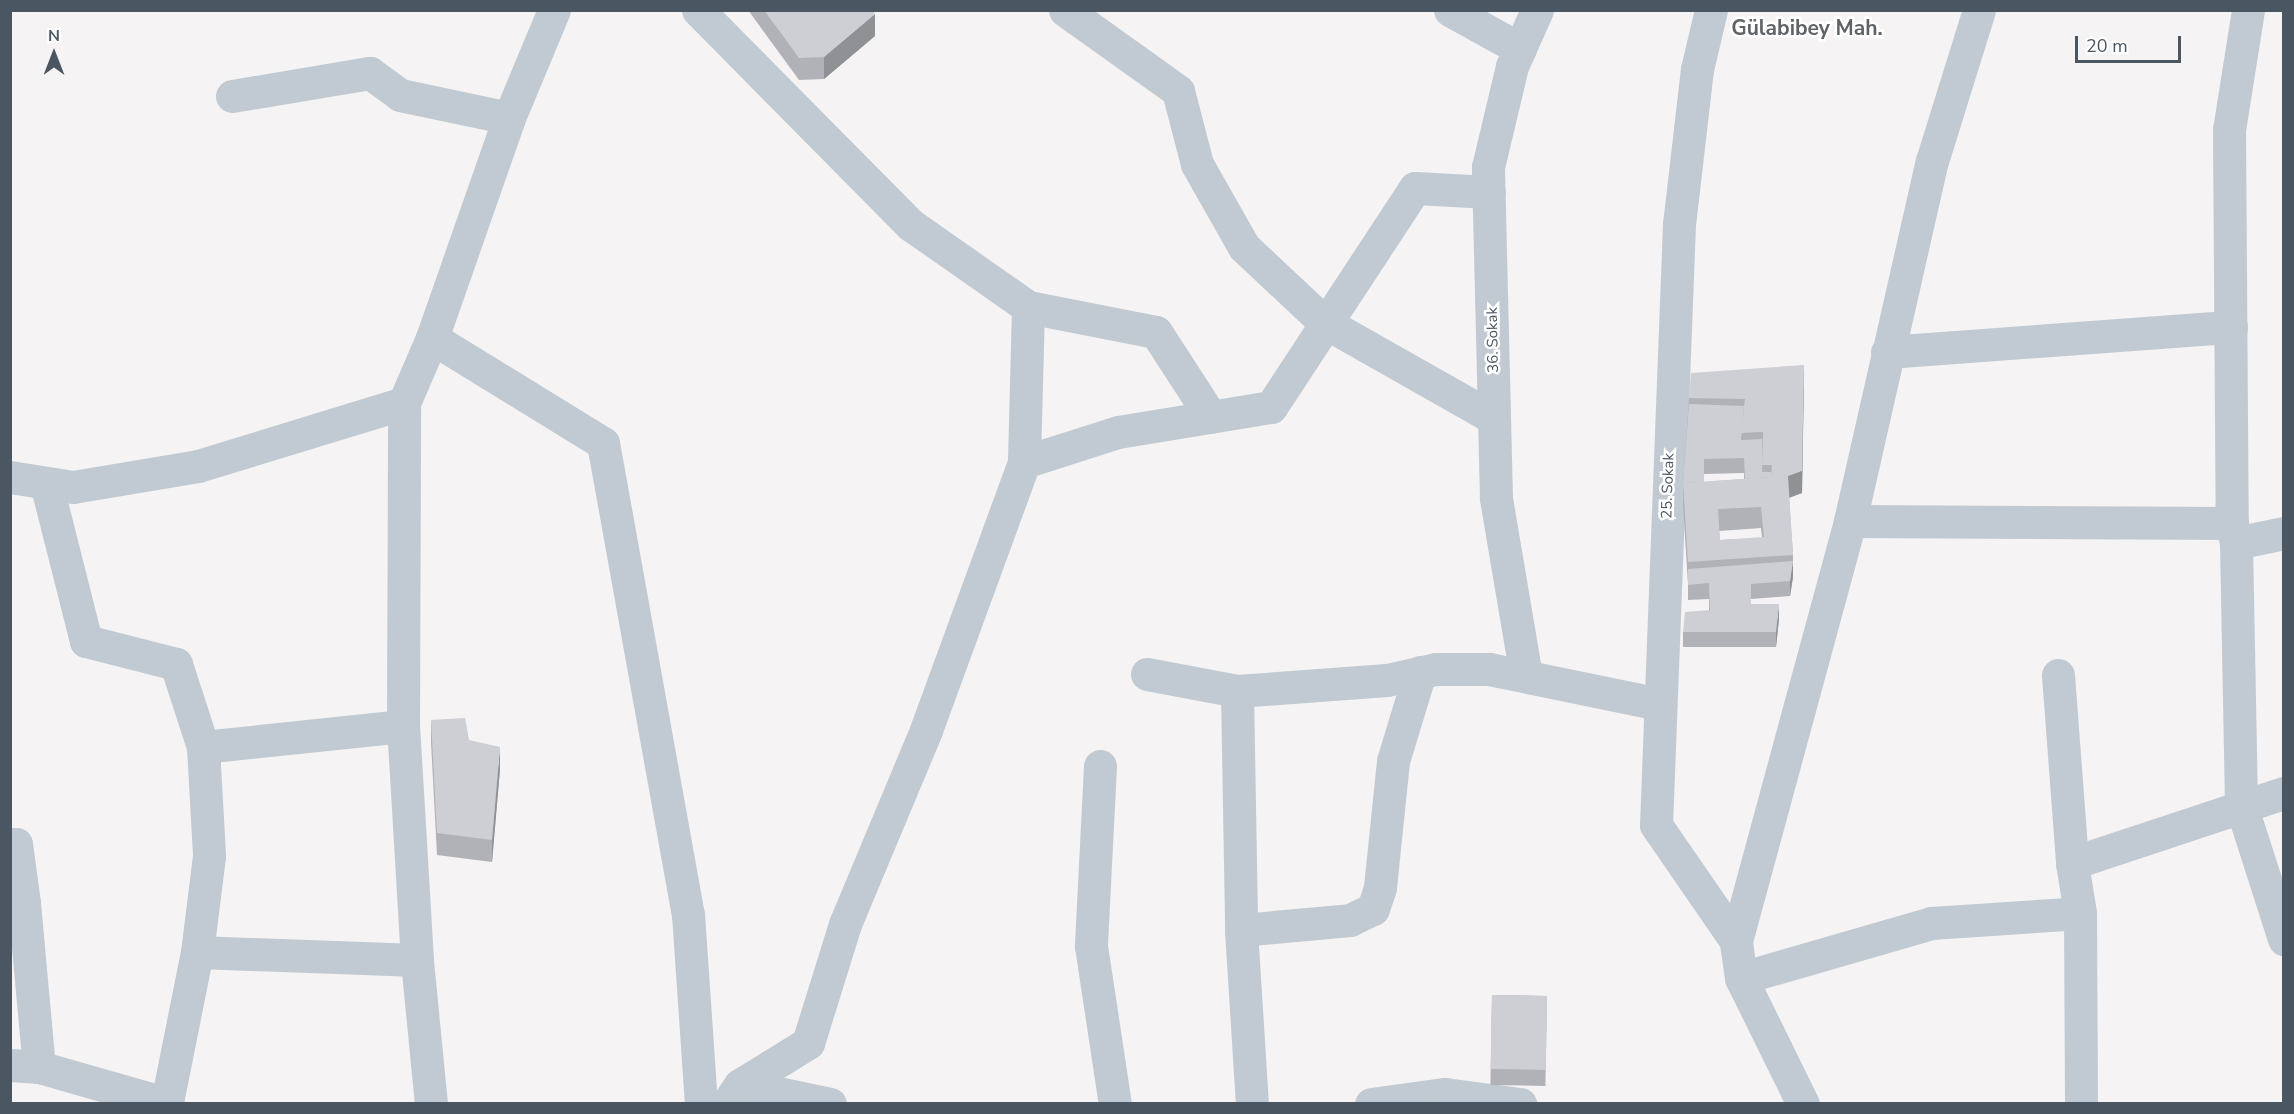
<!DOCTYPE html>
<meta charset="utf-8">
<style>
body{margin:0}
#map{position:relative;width:2294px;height:1114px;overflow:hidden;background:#f5f3f3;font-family:"Nunito Sans",sans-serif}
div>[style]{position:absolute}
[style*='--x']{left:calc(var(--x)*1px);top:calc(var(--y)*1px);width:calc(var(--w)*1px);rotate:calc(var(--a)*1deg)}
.minor>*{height:33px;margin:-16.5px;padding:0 16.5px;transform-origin:16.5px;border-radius:16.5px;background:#c1cad2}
.wall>*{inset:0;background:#b0b2b7;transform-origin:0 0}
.shaded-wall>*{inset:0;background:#909195}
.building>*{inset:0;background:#cdcfd5;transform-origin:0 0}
span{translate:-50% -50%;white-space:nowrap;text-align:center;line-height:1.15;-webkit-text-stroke:5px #fff;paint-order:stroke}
.street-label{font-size:15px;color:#4a5661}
.district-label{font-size:21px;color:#5f6368;font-weight:700}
.frame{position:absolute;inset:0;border:12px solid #4a5661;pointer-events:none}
.north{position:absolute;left:24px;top:24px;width:60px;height:60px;-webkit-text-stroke:4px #fff;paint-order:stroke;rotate:0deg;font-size:16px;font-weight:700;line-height:24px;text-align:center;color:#4a5661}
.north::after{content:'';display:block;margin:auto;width:21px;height:27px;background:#4a5661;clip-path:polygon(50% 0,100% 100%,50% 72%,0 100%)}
.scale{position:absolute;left:2075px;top:36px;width:106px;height:27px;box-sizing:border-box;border:3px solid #4a5661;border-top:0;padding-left:8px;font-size:18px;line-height:21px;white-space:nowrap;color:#4a5661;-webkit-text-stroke:4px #fff;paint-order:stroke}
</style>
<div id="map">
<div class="minor">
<i style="--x:698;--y:10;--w:303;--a:45.3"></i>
<i style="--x:911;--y:225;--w:143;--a:35"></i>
<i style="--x:1028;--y:307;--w:155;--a:91.5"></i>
<i style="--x:1065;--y:10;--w:139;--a:35.6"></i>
<i style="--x:1178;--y:91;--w:75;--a:75.4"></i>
<i style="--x:1197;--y:164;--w:95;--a:60.5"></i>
<i style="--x:1244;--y:247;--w:110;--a:43.2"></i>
<i style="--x:1324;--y:322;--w:195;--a:29.5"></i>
<i style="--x:1450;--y:10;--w:80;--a:29.1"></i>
<i style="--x:1711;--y:10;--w:61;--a:103.3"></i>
<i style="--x:1697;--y:69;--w:156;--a:96.6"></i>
<i style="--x:1679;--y:224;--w:601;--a:92.19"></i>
<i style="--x:1656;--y:825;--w:141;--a:55.4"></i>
<i style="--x:2248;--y:10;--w:121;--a:99"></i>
<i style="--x:2229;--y:130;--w:393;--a:89.6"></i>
<i style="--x:2232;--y:523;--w:20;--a:79"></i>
<i style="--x:2236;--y:543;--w:262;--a:88.9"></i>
<i style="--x:2241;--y:805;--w:141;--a:72.2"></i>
<i style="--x:232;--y:96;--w:140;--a:-9.5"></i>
<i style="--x:370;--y:73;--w:37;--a:36"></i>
<i style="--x:400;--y:95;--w:111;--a:11.9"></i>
<i style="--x:1028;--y:307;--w:130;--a:11.1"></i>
<i style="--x:1156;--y:332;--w:101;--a:57.1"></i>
<i style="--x:432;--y:338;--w:201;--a:31.6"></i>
<i style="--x:603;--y:443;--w:479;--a:79.8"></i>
<i style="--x:688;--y:914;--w:190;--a:86.1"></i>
<i style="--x:1887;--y:352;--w:345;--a:-4.2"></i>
<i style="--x:10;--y:477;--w:64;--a:9"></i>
<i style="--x:73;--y:487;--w:127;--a:-9.5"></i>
<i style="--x:198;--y:466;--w:215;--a:-17"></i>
<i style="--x:46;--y:483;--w:163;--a:75.8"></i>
<i style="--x:86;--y:641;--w:93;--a:14.3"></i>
<i style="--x:176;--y:664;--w:87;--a:72"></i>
<i style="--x:203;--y:747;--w:109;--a:86.8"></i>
<i style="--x:209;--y:856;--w:97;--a:97.1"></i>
<i style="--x:197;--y:952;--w:153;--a:101.3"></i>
<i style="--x:1850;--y:521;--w:382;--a:0.3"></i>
<i style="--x:2236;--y:543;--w:49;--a:-11.8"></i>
<i style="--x:1147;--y:674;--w:92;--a:10.7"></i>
<i style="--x:1237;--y:691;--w:150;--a:-4.2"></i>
<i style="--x:1387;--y:680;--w:50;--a:-12.7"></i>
<i style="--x:1436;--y:669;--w:53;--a:0"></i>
<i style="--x:1489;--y:669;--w:174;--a:11.6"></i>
<i style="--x:2058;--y:675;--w:189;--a:85.7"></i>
<i style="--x:2072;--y:863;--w:51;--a:80.9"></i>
<i style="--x:2080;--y:913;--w:191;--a:89.7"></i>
<i style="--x:1526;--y:676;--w:181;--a:-99.6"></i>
<i style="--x:1496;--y:498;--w:331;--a:-91.4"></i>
<i style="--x:1488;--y:167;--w:104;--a:-76.6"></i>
<i style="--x:1512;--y:66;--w:61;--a:-65.9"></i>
<i style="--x:1237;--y:691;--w:239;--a:89"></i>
<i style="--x:1241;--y:930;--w:174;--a:86.4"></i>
<i style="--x:203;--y:747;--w:201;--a:-6"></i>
<i style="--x:1100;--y:766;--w:180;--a:92.9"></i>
<i style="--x:1091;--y:946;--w:160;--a:81.4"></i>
<i style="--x:10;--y:844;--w:6;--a:0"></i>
<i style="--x:16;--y:844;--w:60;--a:82.3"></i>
<i style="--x:24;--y:903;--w:165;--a:84.8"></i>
<i style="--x:2072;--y:863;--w:223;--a:-18.3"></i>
<i style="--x:1241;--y:930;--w:109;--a:-5.2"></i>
<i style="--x:1350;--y:920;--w:25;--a:-26"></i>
<i style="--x:1373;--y:909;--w:23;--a:-72"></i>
<i style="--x:1380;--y:887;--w:127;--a:-84.1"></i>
<i style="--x:1393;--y:761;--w:93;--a:-73.1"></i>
<i style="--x:197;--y:952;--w:220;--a:2.1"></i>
<i style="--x:1741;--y:978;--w:198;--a:-16.1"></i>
<i style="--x:1931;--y:923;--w:149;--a:-3.8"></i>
<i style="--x:10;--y:1065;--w:29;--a:4"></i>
<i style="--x:39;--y:1067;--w:134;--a:16"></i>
<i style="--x:740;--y:1085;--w:92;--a:11.9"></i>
<i style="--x:431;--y:1104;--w:145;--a:-95.6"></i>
<i style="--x:417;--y:960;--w:234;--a:-93.4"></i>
<i style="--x:403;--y:726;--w:323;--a:-89.8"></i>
<i style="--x:404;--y:403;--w:71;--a:-66.7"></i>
<i style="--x:432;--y:338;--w:233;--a:-70.7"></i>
<i style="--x:509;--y:118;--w:117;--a:-67.4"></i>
<i style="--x:727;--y:1104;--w:23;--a:-56"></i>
<i style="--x:740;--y:1085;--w:80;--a:-31.7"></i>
<i style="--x:808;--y:1043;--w:125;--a:-72.7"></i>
<i style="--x:845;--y:924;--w:210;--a:-67.3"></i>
<i style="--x:926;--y:730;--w:285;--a:-69.9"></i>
<i style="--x:1024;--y:462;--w:99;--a:-17.7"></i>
<i style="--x:1118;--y:432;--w:155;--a:-9.3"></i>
<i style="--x:1271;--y:407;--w:262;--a:-56.7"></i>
<i style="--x:1415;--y:188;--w:74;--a:3.1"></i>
<i style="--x:1371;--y:1104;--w:75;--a:-7.7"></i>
<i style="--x:1445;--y:1094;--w:76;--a:7.6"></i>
<i style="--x:1803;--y:1104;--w:140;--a:-116.2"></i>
<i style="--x:1741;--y:978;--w:37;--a:-98"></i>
<i style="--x:1736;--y:941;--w:435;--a:-74.8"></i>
<i style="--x:1850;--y:521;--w:369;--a:-77.2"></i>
<i style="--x:1932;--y:161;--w:158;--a:-72.7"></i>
</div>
<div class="wall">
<i style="clip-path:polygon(748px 10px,872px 10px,875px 36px,824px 79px,799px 80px)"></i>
<i style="clip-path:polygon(evenodd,1804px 387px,1802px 493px,1789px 498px,1793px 555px,1793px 577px,1790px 596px,1751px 599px,1751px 604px,1779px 619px,1776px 647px,1683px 647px,1683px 632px,1709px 610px,1709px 599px,1688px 600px,1688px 584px,1683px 505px,1683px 483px,1689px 398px,1804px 387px,1744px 473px,1744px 479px,1704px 482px,1704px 474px,1744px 473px,1804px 387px,1761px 528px,1762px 538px,1720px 540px,1719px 531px,1761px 528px)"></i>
<i style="clip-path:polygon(431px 720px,469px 740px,500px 769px,492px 862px,437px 855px,431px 742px)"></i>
<i style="left:1492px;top:995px;width:55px;height:90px;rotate:1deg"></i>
</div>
<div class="shaded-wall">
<i style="clip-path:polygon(875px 14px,875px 36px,824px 79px,824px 57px)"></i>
<i style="clip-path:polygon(1804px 365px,1802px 493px,1788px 498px,1788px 476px)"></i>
<i style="clip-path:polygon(1793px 561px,1793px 577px,1790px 596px,1790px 581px)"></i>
<i style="clip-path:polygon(1779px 604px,1779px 619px,1776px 647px,1776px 632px)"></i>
<i style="clip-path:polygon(500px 747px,500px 769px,492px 862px,492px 840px)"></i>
</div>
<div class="building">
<i style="clip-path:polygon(764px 10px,872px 10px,875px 14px,824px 57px,799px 58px)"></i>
<i style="clip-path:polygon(evenodd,1804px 365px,1802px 471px,1788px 476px,1793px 555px,1688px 562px,1683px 483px,1771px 477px,1772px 465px,1762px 465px,1763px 432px,1741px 433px,1745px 399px,1689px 398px,1691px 373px,1804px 365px,1761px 507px,1764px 537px,1720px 540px,1718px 509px,1761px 507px)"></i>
<i style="clip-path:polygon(1689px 404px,1744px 406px,1741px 440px,1762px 439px,1762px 472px,1771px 472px,1771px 477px,1745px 479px,1744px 458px,1704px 459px,1704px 482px,1683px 483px)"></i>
<i style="clip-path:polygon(1793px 561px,1790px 581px,1751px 584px,1751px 604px,1779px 604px,1776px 632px,1683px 632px,1685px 612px,1710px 610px,1709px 583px,1688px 585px,1688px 569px)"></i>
<i style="clip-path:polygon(465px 718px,469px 740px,500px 747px,492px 840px,437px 833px,431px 720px)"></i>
<i style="left:1492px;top:995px;width:55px;height:74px;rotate:1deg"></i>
</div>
<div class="street-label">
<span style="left:1493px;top:340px;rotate:-91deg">36. Sokak</span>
<span style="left:1668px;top:486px;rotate:-88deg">25. Sokak</span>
</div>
<div class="district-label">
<span style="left:1807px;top:28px">Gülabibey Mah.</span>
</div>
<div class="frame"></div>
<div class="north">N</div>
<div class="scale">20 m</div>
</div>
